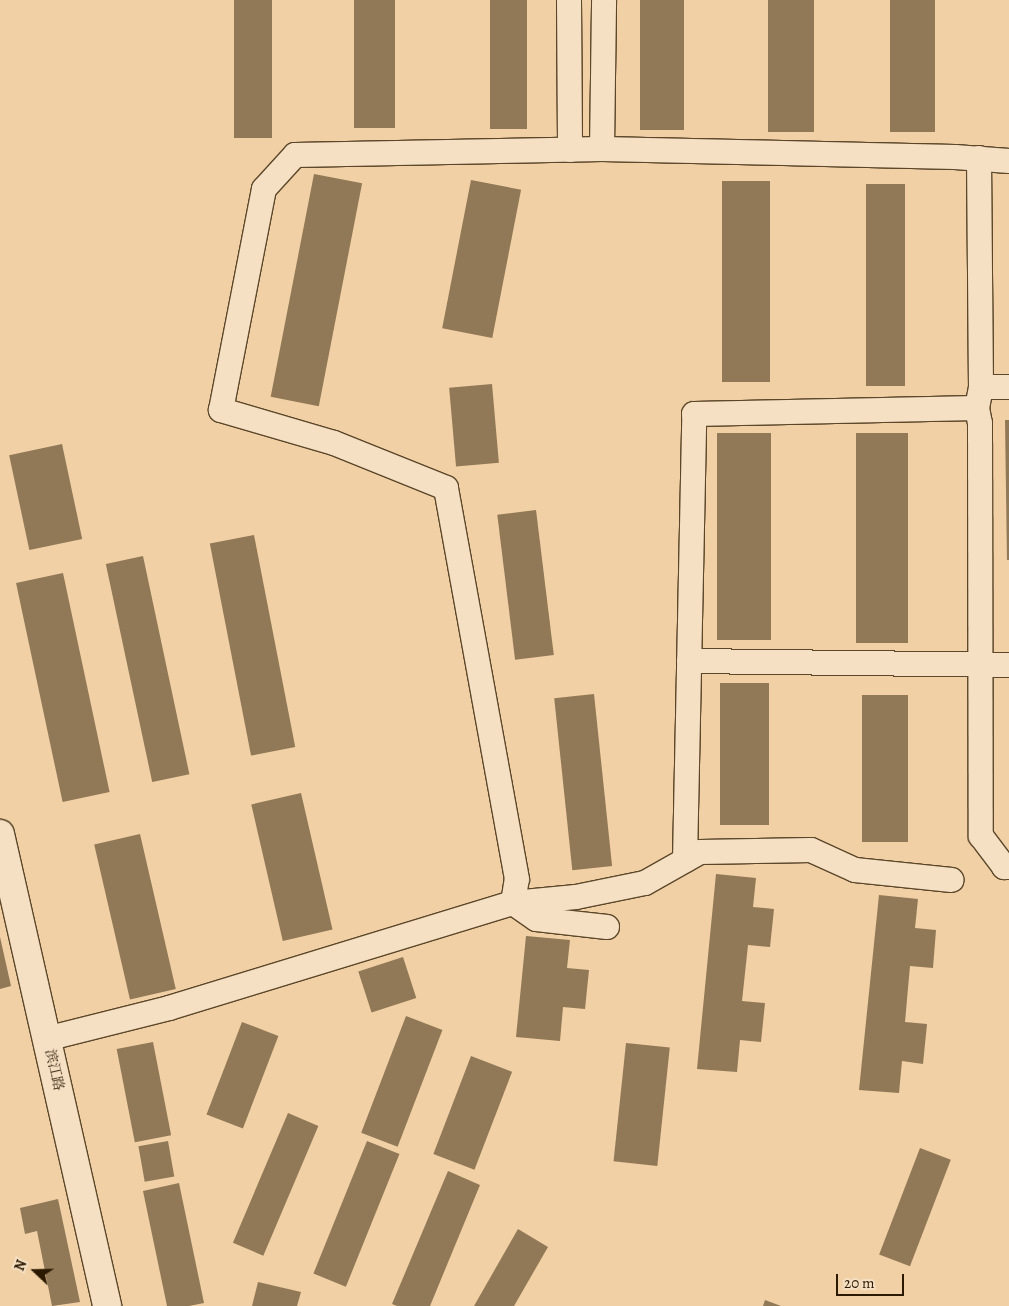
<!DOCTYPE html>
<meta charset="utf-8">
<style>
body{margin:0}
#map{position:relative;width:1009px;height:1306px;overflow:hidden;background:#f0d0a4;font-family:Alegreya,"Noto Serif SC",serif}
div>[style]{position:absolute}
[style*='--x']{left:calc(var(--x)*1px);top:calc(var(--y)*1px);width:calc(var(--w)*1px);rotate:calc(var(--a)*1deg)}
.building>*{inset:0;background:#917856;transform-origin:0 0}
.roads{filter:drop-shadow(1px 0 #5c472a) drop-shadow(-1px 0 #5c472a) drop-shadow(0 1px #5c472a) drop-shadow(0 -1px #5c472a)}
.minor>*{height:24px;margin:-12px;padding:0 12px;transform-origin:12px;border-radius:12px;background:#f5e0c4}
.secondary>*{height:28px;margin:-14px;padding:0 14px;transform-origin:14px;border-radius:14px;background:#f5e0c4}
span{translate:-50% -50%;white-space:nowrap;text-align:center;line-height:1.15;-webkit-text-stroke:4.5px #f5e0c4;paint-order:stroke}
.street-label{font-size:14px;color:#2b1901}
.north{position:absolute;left:10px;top:1246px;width:50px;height:50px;-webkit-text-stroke:4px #f5e0c4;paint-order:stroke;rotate:291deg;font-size:14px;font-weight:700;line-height:20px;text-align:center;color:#2b1901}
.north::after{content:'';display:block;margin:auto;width:18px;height:22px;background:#2b1901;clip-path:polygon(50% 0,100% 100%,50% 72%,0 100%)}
.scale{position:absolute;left:836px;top:1274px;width:68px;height:22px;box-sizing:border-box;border:2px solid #2b1901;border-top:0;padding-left:6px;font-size:15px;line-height:18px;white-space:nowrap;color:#2b1901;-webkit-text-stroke:4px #f5e0c4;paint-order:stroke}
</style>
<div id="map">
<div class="building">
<i style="left:234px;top:0;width:38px;height:138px"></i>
<i style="left:354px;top:0;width:41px;height:128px"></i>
<i style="left:490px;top:0;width:37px;height:129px"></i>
<i style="left:640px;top:0;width:44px;height:130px"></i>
<i style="left:768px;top:0;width:46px;height:132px"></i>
<i style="left:890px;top:0;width:45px;height:132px"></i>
<i style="left:314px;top:174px;width:49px;height:227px;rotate:11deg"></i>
<i style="left:471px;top:180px;width:51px;height:151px;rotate:11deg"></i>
<i style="left:722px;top:181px;width:48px;height:201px"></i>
<i style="left:866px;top:184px;width:39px;height:202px"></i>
<i style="left:492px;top:384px;width:79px;height:43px;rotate:85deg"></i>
<i style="clip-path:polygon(1005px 420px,1009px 420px,1009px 560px,1007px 560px)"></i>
<i style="left:717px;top:433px;width:54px;height:207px"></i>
<i style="left:856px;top:433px;width:52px;height:210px"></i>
<i style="left:62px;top:444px;width:97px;height:54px;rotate:78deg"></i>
<i style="left:536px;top:510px;width:146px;height:39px;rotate:83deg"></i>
<i style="left:254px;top:535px;width:216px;height:45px;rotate:79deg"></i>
<i style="left:143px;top:556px;width:223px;height:38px;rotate:78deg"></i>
<i style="left:63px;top:573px;width:224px;height:48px;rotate:78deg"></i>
<i style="left:720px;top:683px;width:49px;height:142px"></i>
<i style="left:594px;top:694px;width:173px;height:40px;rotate:84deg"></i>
<i style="left:862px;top:695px;width:46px;height:147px"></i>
<i style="left:301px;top:793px;width:140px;height:51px;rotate:77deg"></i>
<i style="left:140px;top:834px;width:159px;height:47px;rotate:77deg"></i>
<i style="clip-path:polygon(716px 874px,756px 878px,753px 907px,774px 909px,770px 947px,748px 945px,742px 1001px,765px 1003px,761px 1042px,740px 1040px,737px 1072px,697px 1069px)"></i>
<i style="clip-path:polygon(879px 895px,918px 899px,915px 928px,936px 930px,933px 968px,910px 966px,905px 1022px,927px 1024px,923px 1064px,902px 1061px,899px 1093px,859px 1090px)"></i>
<i style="clip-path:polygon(526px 936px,570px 940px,567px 968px,589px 970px,585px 1009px,563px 1007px,560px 1041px,516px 1037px)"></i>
<i style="clip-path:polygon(0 937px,11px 986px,0 989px)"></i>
<i style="left:403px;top:957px;width:43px;height:47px;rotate:72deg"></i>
<i style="left:406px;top:1016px;width:39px;height:125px;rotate:21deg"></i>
<i style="left:242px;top:1022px;width:39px;height:99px;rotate:21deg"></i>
<i style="left:153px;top:1042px;width:95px;height:37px;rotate:79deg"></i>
<i style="left:626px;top:1043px;width:44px;height:119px;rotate:6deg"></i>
<i style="left:471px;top:1056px;width:44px;height:105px;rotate:21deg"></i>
<i style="left:288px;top:1113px;width:33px;height:141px;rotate:23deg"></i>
<i style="left:168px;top:1141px;width:36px;height:30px;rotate:80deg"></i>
<i style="left:367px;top:1141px;width:35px;height:143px;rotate:22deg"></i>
<i style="left:920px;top:1148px;width:33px;height:114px;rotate:21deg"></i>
<i style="clip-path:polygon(448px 1171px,480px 1185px,430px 1306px,397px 1306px,392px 1304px)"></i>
<i style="clip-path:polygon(179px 1183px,204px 1303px,189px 1306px,167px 1306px,143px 1191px)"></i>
<i style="clip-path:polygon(58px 1199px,80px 1302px,52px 1306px,37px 1231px,25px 1234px,20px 1208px)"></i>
<i style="clip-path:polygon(518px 1229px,548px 1247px,514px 1306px,474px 1306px)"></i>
<i style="clip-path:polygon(258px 1282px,301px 1292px,297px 1306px,252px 1306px)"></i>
<i style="clip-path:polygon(765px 1300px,781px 1306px,763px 1306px)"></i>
</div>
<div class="roads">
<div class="minor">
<i style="--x:569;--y:0;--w:150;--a:89.6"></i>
<i style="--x:602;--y:149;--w:149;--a:-89.2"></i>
<i style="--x:979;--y:158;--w:229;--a:89.5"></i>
<i style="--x:981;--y:387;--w:28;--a:0"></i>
<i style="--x:977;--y:408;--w:15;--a:79"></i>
<i style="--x:980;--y:423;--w:413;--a:89.9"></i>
<i style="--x:981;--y:836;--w:39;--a:53"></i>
<i style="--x:1004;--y:867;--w:5;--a:0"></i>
<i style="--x:689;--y:661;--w:320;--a:0.7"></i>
<i style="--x:685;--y:860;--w:446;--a:-88.8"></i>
<i style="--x:694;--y:414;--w:283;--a:-1.2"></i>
<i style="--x:977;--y:408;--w:21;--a:-79"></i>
<i style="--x:607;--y:927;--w:71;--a:-173.6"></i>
<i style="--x:536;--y:919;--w:28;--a:-145"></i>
<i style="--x:513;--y:903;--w:24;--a:-81"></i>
<i style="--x:517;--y:879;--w:397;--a:-100.3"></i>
<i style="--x:446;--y:488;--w:121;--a:-158.1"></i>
<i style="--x:334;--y:443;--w:118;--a:-163.7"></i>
<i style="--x:221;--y:410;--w:225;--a:-79"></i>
<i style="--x:264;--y:189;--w:46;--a:-47.6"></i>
<i style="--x:295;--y:155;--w:307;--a:-1.1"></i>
<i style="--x:602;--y:149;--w:353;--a:1.3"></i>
<i style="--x:955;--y:157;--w:54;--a:4.2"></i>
<i style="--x:46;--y:1039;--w:127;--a:-14.1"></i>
<i style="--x:169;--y:1008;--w:360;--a:-17"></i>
<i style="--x:513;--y:903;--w:63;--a:-5.4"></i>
<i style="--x:576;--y:897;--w:70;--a:-11.5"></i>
<i style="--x:645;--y:883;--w:63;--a:-29.4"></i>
<i style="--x:700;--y:852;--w:111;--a:-1"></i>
<i style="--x:811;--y:850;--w:48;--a:24.4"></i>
<i style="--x:855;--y:870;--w:97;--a:5.9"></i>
</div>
<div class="secondary">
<i style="--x:0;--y:834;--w:484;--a:77.2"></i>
</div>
</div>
<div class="street-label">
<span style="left:54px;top:1070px;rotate:77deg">滨江路</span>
</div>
<div class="north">N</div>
<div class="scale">20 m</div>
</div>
